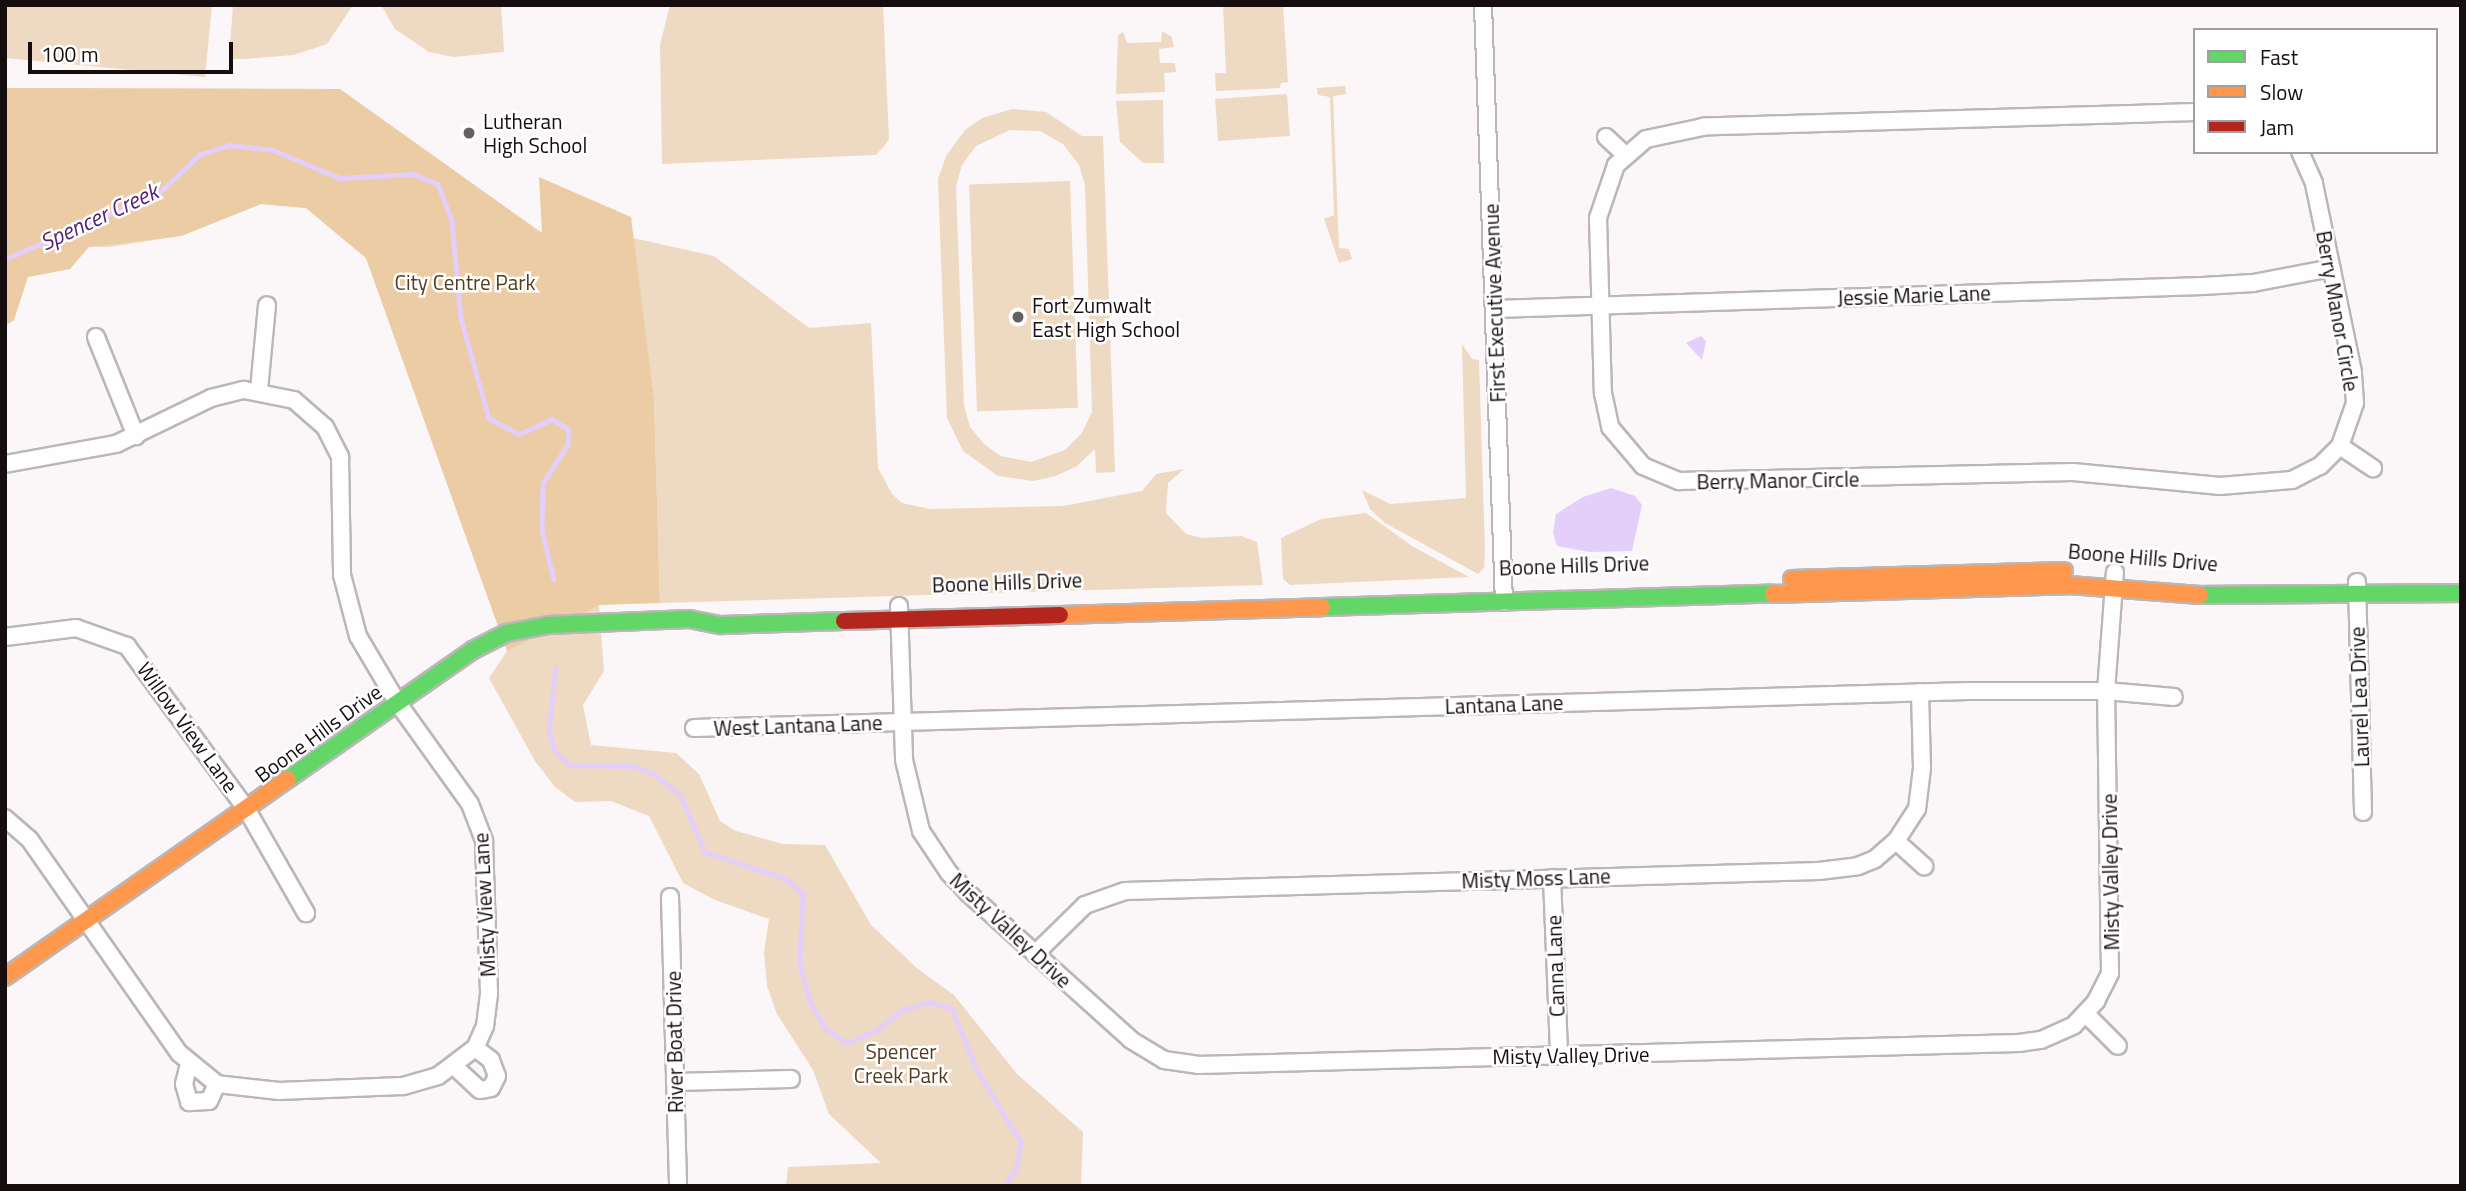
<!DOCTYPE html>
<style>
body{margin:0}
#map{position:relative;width:2466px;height:1191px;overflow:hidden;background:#fbf7f8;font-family:"Titillium Web",sans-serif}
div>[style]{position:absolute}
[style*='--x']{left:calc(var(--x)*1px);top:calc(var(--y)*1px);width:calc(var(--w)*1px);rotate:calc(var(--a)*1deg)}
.green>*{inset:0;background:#eed9c2;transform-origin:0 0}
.forest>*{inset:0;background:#ebcca4}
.water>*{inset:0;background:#e4cffa}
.stream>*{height:4.5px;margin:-2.25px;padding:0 2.25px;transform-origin:2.25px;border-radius:2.25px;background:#e4cffa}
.roads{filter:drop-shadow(2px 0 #bcb6b7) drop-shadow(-2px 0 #bcb6b7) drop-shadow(0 2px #bcb6b7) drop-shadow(0 -2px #bcb6b7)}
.street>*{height:16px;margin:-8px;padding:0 8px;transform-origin:8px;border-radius:8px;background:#fefefe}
.fast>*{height:16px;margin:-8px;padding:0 8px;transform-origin:8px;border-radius:8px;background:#63d668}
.slow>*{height:16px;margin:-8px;padding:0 8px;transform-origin:8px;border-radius:8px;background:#ff974d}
.jam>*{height:16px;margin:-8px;padding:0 8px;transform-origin:8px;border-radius:8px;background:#b3261e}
.dots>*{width:19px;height:19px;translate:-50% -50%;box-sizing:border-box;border:4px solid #fff;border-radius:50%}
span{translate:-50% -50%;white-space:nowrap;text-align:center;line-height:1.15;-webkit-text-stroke:5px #fff;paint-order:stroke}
.poi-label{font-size:21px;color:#160d0e}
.left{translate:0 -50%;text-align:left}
.park-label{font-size:21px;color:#533d1d}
.street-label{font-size:21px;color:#160d0e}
.water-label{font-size:23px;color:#522379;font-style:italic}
.frame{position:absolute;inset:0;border:7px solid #160d0e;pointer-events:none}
.legend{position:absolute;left:2193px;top:28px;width:245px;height:126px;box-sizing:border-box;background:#fff;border:2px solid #a29e9f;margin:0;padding:9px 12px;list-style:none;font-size:21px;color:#160d0e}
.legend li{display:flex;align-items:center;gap:14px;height:35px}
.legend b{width:35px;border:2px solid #a29e9f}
.scale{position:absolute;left:28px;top:42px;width:205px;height:32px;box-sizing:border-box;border:4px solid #160d0e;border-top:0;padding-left:9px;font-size:21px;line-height:24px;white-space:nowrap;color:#160d0e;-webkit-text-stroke:5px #fff;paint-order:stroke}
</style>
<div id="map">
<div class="green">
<i style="clip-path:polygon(5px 5px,212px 5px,205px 77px,5px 58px)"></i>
<i style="clip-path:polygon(233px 5px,353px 5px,327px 44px,294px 55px,245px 59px,229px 59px)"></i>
<i style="clip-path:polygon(381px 5px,501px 5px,504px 52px,453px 57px,429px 52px,395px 29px)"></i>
<i style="clip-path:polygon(670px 5px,883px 5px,889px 140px,876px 155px,662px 164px,660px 45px)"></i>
<i style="clip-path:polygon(1223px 5px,1283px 5px,1288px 82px,1281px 83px,1280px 88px,1216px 91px,1215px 73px,1226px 73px)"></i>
<i style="clip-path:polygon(1162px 31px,1172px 37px,1174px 47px,1159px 49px,1160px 63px,1175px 63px,1176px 72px,1164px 73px,1165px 92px,1116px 94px,1118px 35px,1123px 32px,1127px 43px,1161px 42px)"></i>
<i style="clip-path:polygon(1345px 86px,1346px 94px,1333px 96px,1339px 248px,1349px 249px,1352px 259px,1339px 263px,1324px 219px,1334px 215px,1330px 97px,1318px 95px,1317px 88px)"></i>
<i style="clip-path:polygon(5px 88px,340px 89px,599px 605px,604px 671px,583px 705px,591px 745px,676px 753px,699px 774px,720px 821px,736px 831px,783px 844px,825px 845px,871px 925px,918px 969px,954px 995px,1017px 1074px,1083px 1132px,1081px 1186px,786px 1186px,788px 1167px,881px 1163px,829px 1114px,813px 1070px,777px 1014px,767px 986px,764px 952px,769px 919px,715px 900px,683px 883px,649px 816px,611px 801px,575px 802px,555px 787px,535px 761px,489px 678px,507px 651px,366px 258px,306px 208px,261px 204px,181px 236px,109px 247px,5px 247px)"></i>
<i style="left:1287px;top:94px;width:42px;height:72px;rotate:86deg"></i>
<i style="clip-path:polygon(1163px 100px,1164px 163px,1143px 163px,1120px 142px,1116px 101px)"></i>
<i style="clip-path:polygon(evenodd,1012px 109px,1046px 112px,1082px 136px,1103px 136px,1115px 472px,1096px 473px,1095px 449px,1077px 466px,1056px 476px,1033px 481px,998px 476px,963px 451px,947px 418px,938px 179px,946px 156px,965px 130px,982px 118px,1012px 109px,1010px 130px,1040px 131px,1063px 144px,1079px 165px,1085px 185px,1092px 412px,1082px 433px,1065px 450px,1031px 462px,1001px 456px,985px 445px,970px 427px,964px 405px,956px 187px,962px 165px,976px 146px,1010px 130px)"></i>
<i style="left:1070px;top:181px;width:227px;height:101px;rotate:88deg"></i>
<i style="clip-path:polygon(633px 238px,714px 256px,809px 328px,871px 323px,878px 468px,892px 494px,902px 503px,930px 509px,1063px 506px,1142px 491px,1156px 474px,1184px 469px,1168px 483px,1166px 513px,1186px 534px,1202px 538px,1241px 536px,1257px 542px,1263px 585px,660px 603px,654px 398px)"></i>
<i style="clip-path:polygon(1462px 344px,1472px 359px,1479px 360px,1485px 551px,1484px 568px,1478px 574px,1385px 523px,1370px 509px,1362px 490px,1390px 504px,1466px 498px)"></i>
<i style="clip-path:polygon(1366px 513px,1412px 546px,1469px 577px,1290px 585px,1283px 579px,1281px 538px,1321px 519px)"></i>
</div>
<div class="forest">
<i style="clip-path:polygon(5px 88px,340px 89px,542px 233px,539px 177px,631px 217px,654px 398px,660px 603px,599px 605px,507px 651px,366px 258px,306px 208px,261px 204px,181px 236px,89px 247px,70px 269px,28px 277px,14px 320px,5px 326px)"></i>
</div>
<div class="water">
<i style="clip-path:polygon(1701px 336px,1706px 341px,1702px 360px,1686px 343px)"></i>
<i style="clip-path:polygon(1611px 488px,1635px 496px,1642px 505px,1632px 551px,1589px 552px,1557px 546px,1553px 533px,1556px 514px,1583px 497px)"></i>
</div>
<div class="stream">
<i style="--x:5;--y:259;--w:169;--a:-23.4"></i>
<i style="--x:160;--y:192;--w:54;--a:-43.5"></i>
<i style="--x:199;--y:155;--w:32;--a:-18"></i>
<i style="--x:229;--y:145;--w:44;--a:6.5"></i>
<i style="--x:273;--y:150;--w:73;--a:22.7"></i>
<i style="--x:340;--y:178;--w:73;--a:-3.1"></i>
<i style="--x:413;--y:174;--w:27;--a:22"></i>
<i style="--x:438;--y:184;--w:40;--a:69"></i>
<i style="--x:452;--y:221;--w:97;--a:84.7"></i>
<i style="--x:461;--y:318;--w:104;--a:74.4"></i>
<i style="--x:489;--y:418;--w:34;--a:28"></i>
<i style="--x:519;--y:434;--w:36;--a:-24"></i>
<i style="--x:552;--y:419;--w:20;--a:33"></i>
<i style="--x:569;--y:430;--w:15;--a:94"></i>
<i style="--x:568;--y:445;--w:45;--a:123.3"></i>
<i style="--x:543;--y:483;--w:47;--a:91.2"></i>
<i style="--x:542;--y:530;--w:51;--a:76.5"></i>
<i style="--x:556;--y:667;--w:63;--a:96.3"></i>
<i style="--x:549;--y:730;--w:22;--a:74"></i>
<i style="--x:555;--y:751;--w:21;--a:43"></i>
<i style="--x:570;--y:765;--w:64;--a:0.9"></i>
<i style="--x:634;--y:766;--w:22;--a:22"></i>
<i style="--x:654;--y:774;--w:35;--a:39"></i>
<i style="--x:681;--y:796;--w:61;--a:66.8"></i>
<i style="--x:705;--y:852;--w:85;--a:18.4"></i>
<i style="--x:786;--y:879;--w:23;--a:41"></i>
<i style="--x:803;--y:894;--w:70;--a:92.5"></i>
<i style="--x:800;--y:964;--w:39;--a:75"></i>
<i style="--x:810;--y:1002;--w:33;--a:59"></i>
<i style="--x:827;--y:1030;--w:24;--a:33"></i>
<i style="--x:847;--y:1043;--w:33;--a:-23"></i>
<i style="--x:877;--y:1030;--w:33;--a:-38"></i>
<i style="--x:903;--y:1010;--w:27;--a:-17"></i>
<i style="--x:929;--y:1002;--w:24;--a:15"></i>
<i style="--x:952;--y:1008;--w:67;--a:68"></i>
<i style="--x:977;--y:1070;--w:84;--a:58.6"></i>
<i style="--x:1021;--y:1142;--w:25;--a:99"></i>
<i style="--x:1017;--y:1167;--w:22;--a:122"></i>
</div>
<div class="roads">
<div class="street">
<i style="--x:1483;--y:5;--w:597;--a:87.99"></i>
<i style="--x:2195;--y:112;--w:492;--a:178.3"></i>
<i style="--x:1703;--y:127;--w:58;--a:168.1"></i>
<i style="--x:1646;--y:139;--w:40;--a:139"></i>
<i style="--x:1616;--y:165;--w:56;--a:108.8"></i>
<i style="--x:1598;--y:218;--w:175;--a:88.4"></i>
<i style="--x:1603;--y:393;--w:35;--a:78"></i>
<i style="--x:1610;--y:427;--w:51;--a:49.8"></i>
<i style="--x:1643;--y:466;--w:39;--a:23"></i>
<i style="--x:1679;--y:481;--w:394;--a:-1.3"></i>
<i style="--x:2073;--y:472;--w:148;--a:5.4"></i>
<i style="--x:2220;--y:486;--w:72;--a:-4.8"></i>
<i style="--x:2292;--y:480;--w:31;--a:-27"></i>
<i style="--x:2320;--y:466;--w:28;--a:-45"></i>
<i style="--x:2340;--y:446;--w:46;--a:-70.8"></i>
<i style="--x:2355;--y:403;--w:31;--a:-94"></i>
<i style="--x:2353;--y:372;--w:193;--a:-101.7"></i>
<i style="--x:2314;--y:183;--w:34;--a:-114"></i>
<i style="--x:1606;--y:137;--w:26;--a:43"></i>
<i style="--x:1495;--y:309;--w:708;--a:-1.86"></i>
<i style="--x:2203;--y:286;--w:50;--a:-3.4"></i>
<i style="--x:2253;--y:283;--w:80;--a:-10.8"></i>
<i style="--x:96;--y:337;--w:107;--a:68"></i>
<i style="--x:259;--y:390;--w:85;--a:-84.6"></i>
<i style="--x:2340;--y:446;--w:40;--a:34"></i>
<i style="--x:5;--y:464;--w:113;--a:-10.2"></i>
<i style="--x:116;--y:444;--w:106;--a:-25.8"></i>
<i style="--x:211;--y:398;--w:34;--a:-14"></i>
<i style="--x:244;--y:390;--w:51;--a:11.3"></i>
<i style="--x:294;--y:400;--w:41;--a:41.1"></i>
<i style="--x:325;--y:427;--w:34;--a:63"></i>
<i style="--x:340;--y:457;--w:118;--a:89"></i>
<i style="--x:342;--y:575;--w:63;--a:75.3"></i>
<i style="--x:358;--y:636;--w:77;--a:59.4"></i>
<i style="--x:397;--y:702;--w:125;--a:54.4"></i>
<i style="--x:470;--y:804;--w:40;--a:69"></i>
<i style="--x:484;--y:841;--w:153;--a:88.1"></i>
<i style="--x:489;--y:994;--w:32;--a:97"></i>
<i style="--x:485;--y:1026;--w:24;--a:114"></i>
<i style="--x:475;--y:1048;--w:46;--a:142.9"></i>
<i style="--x:438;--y:1076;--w:37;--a:164"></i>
<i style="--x:402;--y:1086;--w:123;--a:177.7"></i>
<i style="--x:279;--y:1091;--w:62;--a:-173.6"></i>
<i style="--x:217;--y:1084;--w:49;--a:-140.8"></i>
<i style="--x:179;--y:1053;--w:261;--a:-125"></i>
<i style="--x:29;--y:839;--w:32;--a:-139"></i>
<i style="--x:2357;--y:582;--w:230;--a:88.5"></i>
<i style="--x:899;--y:606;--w:154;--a:88.1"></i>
<i style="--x:904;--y:760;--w:73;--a:76.5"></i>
<i style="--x:921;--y:831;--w:50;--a:56.3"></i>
<i style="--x:949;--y:873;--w:28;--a:46"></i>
<i style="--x:968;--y:893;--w:219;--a:42"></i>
<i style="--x:1131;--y:1040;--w:39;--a:31"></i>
<i style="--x:1164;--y:1060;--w:34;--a:8"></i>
<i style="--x:1198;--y:1065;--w:821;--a:-1.53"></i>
<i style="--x:2019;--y:1043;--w:22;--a:-8"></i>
<i style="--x:2041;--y:1040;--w:36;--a:-24"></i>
<i style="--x:2074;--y:1025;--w:33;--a:-47"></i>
<i style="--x:2096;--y:1001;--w:31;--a:-63"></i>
<i style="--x:2110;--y:973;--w:282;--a:-90.8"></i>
<i style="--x:2106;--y:691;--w:119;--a:-85.7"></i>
<i style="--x:5;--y:637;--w:72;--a:-7.2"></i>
<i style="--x:76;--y:628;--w:54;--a:19.4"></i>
<i style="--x:127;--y:646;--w:203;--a:53.8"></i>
<i style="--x:247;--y:810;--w:119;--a:60.2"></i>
<i style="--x:694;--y:728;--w:1275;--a:-1.66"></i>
<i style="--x:1968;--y:691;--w:138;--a:0"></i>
<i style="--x:2106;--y:691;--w:68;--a:5"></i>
<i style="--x:1896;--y:841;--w:38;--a:42"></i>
<i style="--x:1552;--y:878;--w:177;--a:87.7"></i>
<i style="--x:670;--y:897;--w:289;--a:88.4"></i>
<i style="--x:1035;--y:954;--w:70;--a:-44.4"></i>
<i style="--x:1085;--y:905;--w:42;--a:-19.3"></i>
<i style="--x:1125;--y:891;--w:694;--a:-1.65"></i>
<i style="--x:1819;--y:871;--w:39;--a:-7"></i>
<i style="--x:1858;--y:866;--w:18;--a:-22"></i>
<i style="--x:1875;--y:859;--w:28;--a:-41"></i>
<i style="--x:1896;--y:841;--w:38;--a:-57"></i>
<i style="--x:1917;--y:809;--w:41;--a:-83"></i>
<i style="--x:1922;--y:768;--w:76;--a:-91.5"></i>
<i style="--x:2086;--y:1014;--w:45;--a:45"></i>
<i style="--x:189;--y:1064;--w:21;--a:104"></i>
<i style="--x:184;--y:1084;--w:19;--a:74"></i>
<i style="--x:189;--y:1102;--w:20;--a:-3"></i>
<i style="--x:209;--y:1101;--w:19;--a:-65"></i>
<i style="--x:454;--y:1066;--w:35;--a:43"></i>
<i style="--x:480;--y:1090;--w:11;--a:-10"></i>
<i style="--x:491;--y:1088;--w:13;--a:-63"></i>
<i style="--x:497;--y:1076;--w:17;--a:-111"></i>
<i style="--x:491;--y:1060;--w:20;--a:-143"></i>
<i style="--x:675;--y:1082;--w:116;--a:-1.5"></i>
</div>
<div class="fast">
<i style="--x:2200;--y:595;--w:261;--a:-0.4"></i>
<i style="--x:1322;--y:607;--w:451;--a:-1.7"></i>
<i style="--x:288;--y:779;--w:226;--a:-34.9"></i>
<i style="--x:473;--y:650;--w:38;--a:-27"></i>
<i style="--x:507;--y:633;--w:42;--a:-11"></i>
<i style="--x:548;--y:625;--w:141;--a:-2.4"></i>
<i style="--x:689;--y:619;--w:33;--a:11"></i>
<i style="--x:721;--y:625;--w:123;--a:-1.9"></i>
</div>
<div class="slow">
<i style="--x:1792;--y:579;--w:272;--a:-1.7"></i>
<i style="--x:1773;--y:594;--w:296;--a:-1.7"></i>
<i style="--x:2069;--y:585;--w:131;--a:4.4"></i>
<i style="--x:1060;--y:615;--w:262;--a:-1.7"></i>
<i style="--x:5;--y:977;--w:345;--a:-35"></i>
</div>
<div class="jam">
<i style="--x:844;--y:621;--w:216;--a:-1.6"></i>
</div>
</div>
<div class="dots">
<i style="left:469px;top:133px;background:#665f60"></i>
<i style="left:1018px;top:317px;background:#665f60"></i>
</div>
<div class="poi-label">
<span class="left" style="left:483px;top:133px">Lutheran<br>High School</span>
<span class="left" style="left:1032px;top:317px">Fort Zumwalt<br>East High School</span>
</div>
<div class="park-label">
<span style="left:465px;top:282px">City Centre Park</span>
<span style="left:901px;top:1063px">Spencer<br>Creek Park</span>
</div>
<div class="street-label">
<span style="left:1914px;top:295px;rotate:-2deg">Jessie Marie Lane</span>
<span style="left:1494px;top:303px;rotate:-92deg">First Executive Avenue</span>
<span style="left:2338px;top:311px;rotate:80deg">Berry Manor Circle</span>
<span style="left:1778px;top:480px;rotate:-1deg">Berry Manor Circle</span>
<span style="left:2143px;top:557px;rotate:5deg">Boone Hills Drive</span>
<span style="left:1574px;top:565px;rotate:-2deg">Boone Hills Drive</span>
<span style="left:1007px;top:582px;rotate:-2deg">Boone Hills Drive</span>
<span style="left:2359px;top:697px;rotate:-92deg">Laurel Lea Drive</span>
<span style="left:1504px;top:704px;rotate:-2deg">Lantana Lane</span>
<span style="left:798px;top:725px;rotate:-2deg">West Lantana Lane</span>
<span style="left:188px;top:727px;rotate:54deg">Willow View Lane</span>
<span style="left:318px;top:733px;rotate:-36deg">Boone Hills Drive</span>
<span style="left:2110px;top:872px;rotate:-91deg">Misty Valley Drive</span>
<span style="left:1536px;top:878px;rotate:-2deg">Misty Moss Lane</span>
<span style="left:484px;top:905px;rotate:-93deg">Misty View Lane</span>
<span style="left:1011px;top:930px;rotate:43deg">Misty Valley Drive</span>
<span style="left:1555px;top:966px;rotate:-92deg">Canna Lane</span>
<span style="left:674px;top:1042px;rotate:-91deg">River Boat Drive</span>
<span style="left:1571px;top:1055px;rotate:-1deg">Misty Valley Drive</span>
</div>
<div class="water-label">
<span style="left:99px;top:217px;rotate:-25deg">Spencer Creek</span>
</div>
<div class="frame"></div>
<ul class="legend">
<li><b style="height:9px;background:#63d668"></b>Fast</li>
<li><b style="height:9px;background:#ff974d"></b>Slow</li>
<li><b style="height:9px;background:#b3261e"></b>Jam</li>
</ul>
<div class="scale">100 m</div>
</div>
